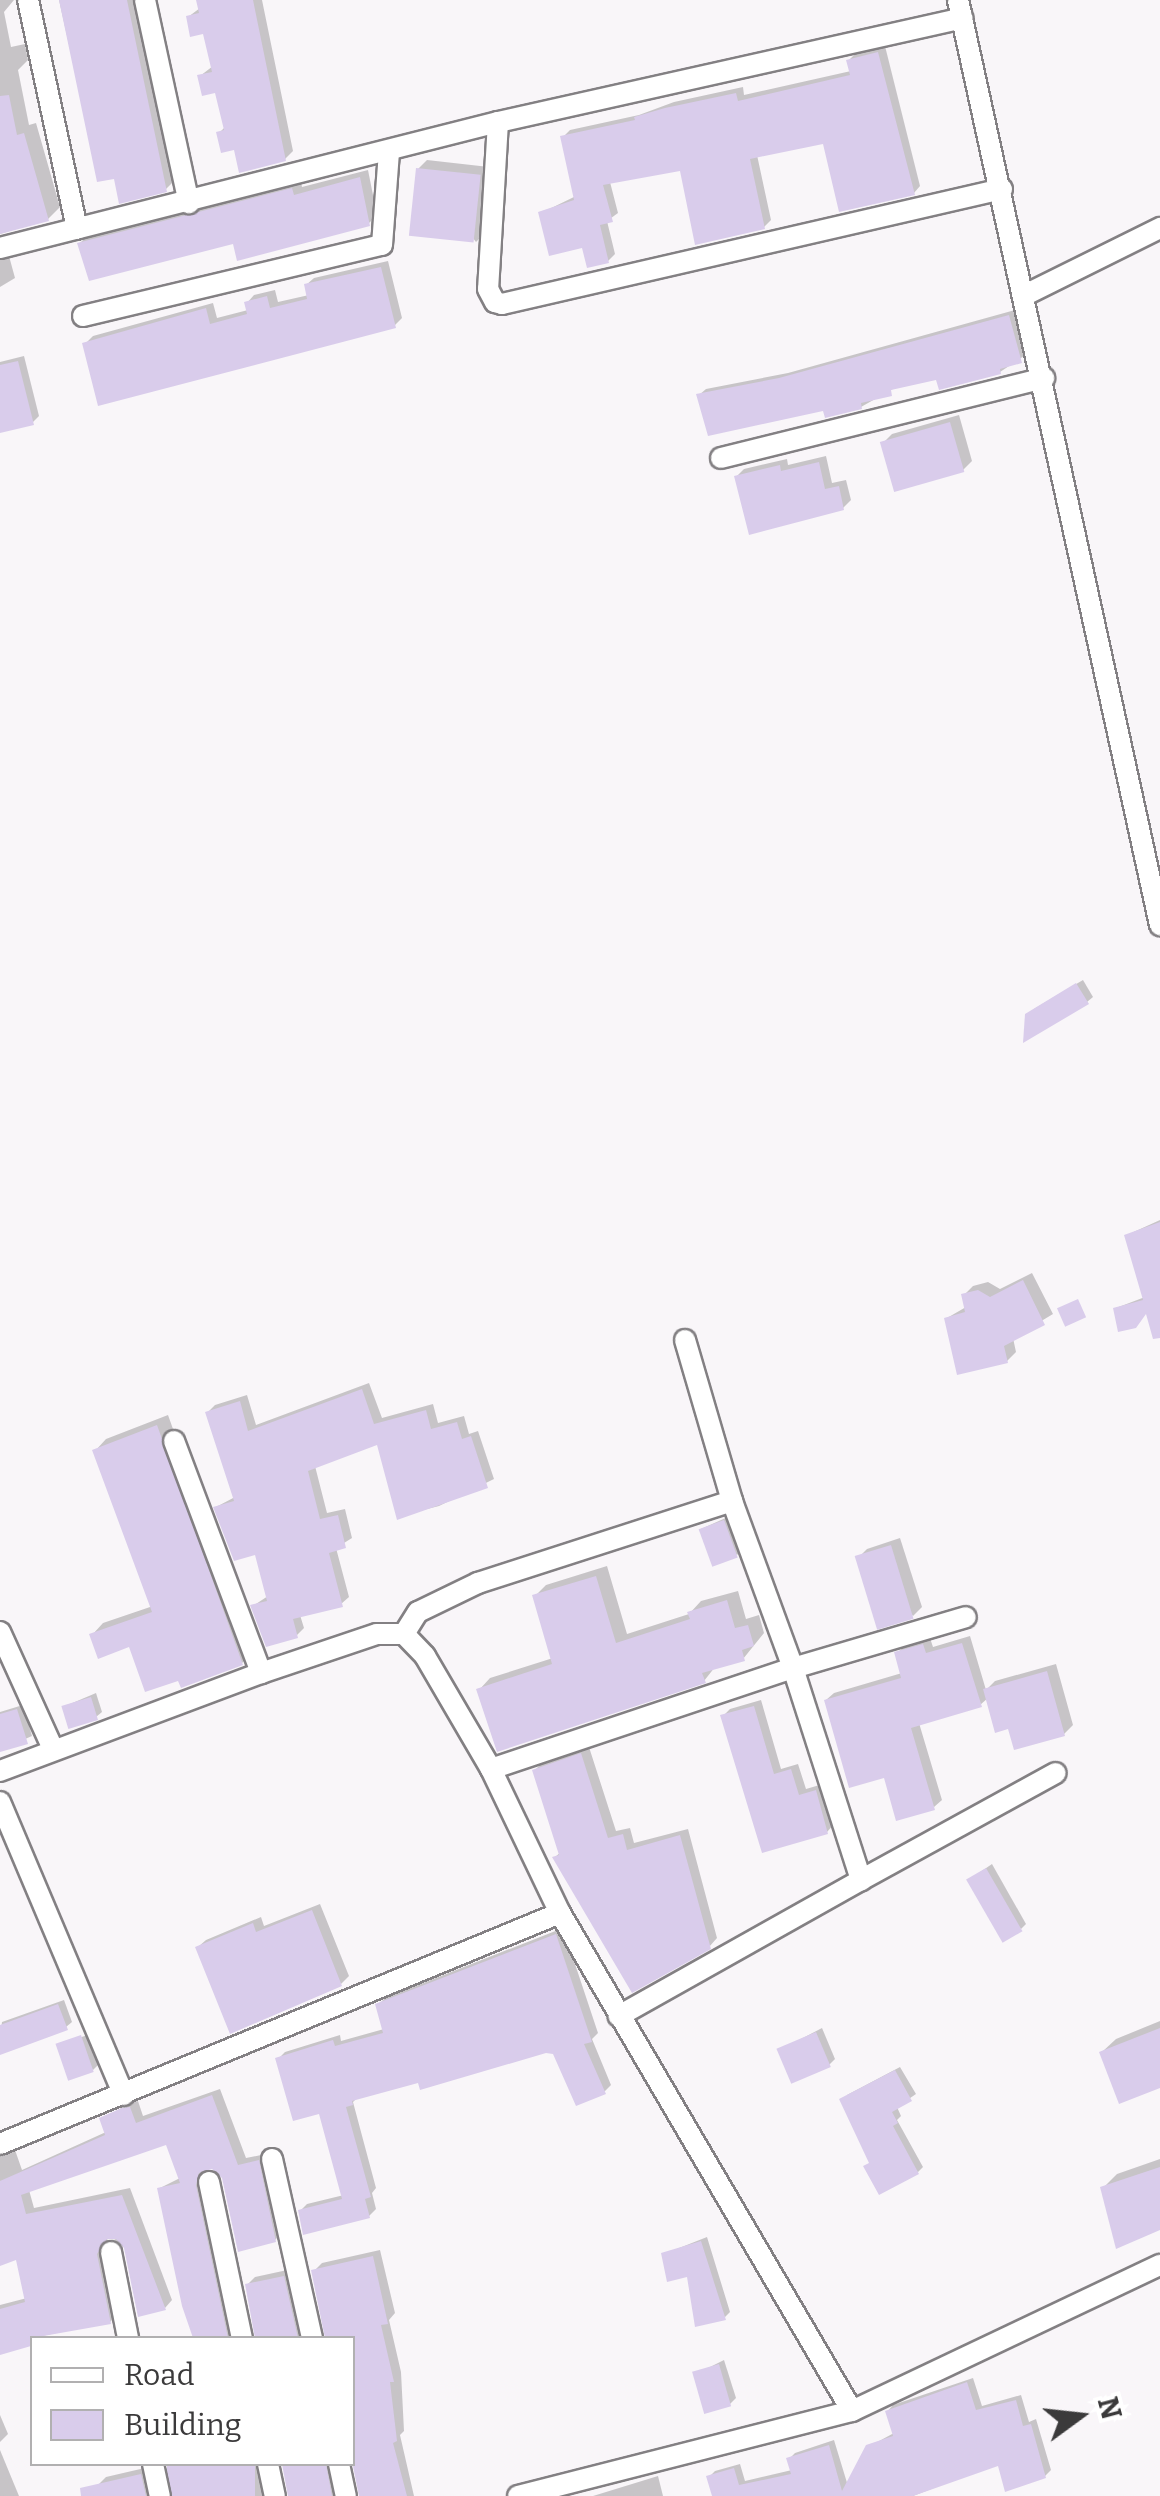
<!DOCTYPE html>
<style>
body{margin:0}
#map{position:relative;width:1160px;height:2496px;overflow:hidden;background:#f9f6f9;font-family:Bitter,serif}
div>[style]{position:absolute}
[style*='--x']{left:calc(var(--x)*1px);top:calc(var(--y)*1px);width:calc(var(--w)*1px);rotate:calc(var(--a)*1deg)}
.shadow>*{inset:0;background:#0003}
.building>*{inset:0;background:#d9cceb;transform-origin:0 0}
.roads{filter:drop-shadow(2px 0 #838083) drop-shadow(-2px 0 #838083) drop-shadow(0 2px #838083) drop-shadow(0 -2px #838083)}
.minor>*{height:20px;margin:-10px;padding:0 10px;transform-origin:10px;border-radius:10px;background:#fff}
span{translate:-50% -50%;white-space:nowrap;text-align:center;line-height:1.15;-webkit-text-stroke:9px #fff;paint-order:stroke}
.legend{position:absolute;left:30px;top:2336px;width:325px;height:130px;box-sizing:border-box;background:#fff;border:2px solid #b1b0b1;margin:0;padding:12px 18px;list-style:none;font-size:30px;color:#3b3a3b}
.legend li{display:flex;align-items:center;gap:20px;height:50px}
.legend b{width:50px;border:2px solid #b1b0b1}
.north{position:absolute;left:1030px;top:2366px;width:100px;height:100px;-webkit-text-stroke:8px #fff;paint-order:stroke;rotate:75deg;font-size:28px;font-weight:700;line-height:40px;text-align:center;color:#3b3a3b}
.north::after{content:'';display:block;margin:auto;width:35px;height:45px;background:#3b3a3b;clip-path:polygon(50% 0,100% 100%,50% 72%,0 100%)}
</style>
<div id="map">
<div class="shadow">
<i style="clip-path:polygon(0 0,14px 0,4px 12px,11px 47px,25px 44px,28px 60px,18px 70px,29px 125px,36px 123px,60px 207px,48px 219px,0 234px)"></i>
<i style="clip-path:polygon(59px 0,134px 0,175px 180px,166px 189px,116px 176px,99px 179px)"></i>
<i style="clip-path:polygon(199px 0,262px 0,293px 151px,285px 159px,236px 147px,219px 133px,226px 126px,217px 90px,200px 76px,213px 66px,205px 31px,188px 17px,200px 8px)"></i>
<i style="clip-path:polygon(885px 46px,920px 186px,914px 193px,825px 141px,757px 155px,771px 220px,764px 227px,682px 168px,610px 182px,618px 213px,607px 221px,615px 254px,608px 261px,541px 213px,576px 196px,563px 137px,570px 130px,639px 115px,674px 102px,743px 87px,744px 95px,851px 71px,848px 61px,855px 54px)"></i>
<i style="clip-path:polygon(427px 160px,489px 167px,485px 233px,476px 242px,418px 169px)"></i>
<i style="clip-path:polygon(368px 170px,377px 215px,368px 224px,235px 241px,80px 243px,89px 234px,301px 181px,302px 187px)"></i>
<i style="clip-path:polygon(9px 256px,15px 278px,0 287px,0 259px)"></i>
<i style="clip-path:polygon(388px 261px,402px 318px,395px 325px,85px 344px,93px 336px,213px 303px,217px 318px,248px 310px,247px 303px,254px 295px,275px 290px,278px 302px,309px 295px,306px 285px,314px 278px)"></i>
<i style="clip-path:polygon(1015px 310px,1027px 354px,1000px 372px,938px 377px,898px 386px,861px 407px,825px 409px,699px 395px,706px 389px,788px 373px)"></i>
<i style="clip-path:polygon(24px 356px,39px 416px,32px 423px,0 431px,0 362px)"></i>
<i style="clip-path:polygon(959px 415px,972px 461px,963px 470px,883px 443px,892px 434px)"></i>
<i style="clip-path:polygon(826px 456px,832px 483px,846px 480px,851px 500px,843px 508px,736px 477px,744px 469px,787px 459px,788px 465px)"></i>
<i style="clip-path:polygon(1083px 980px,1093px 997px,1087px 1002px,1034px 1009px)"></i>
<i style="clip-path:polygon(1160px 1220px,1160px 1306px,1116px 1308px,1145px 1297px,1127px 1235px)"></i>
<i style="clip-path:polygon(1032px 1273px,1053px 1314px,1013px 1338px,1016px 1352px,1007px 1361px,947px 1318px,966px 1307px,964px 1295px,973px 1286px,988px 1282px,1000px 1289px)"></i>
<i style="clip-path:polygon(369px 1383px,382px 1418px,433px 1404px,438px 1423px,464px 1416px,469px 1434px,478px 1431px,494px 1479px,439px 1506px,399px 1516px,379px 1442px,315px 1466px,327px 1513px,345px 1509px,352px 1538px,336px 1548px,349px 1597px,341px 1604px,300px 1615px,304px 1628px,297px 1635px,253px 1606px,268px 1596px,256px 1552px,216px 1507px,235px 1497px,208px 1412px,215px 1405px,247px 1395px,256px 1425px)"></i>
<i style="clip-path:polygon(168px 1415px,253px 1652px,242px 1663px,180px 1677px,131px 1644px,92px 1635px,103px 1623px,153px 1606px,95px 1451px,106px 1439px)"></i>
<i style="clip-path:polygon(730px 1516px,742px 1550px,737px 1555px,701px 1529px)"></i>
<i style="clip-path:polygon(900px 1538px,922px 1607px,913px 1616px,858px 1558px,867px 1549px)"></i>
<i style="clip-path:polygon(607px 1566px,627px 1634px,689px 1614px,701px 1601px,738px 1591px,746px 1619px,759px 1615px,764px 1633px,743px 1659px,715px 1667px,704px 1681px,479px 1690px,490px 1678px,553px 1658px,535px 1596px,546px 1585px)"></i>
<i style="clip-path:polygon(970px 1636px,986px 1690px,995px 1681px,1056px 1664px,1073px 1725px,1064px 1734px,1010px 1726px,988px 1698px,980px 1705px,919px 1723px,942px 1800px,934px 1807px,886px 1775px,826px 1700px,834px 1693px,902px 1673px,897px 1653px,905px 1646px,930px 1638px,933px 1647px)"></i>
<i style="clip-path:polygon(96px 1693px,102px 1712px,96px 1717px,63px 1707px)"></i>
<i style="clip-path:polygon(761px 1700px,781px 1769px,798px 1764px,806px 1789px,823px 1784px,834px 1824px,827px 1832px,763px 1850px,723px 1716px,730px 1709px)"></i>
<i style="clip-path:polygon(23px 1705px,32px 1736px,0 1750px,0 1712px)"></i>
<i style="clip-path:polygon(589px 1747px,616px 1831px,630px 1828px,634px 1843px,688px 1829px,717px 1938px,709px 1947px,555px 1857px,561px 1852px,535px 1770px,543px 1762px)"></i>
<i style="clip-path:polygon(992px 1864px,1026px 1924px,1021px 1929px,970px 1879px)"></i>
<i style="clip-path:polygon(320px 1904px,349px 1976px,341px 1984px,198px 1947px,206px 1940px,261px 1917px,264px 1926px)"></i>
<i style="clip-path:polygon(563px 1928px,598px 2033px,592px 2039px,611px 2085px,604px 2092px,555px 2052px,546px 2050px,358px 2097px,353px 2102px,376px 2188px,372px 2193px,376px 2209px,369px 2216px,300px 2211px,307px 2204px,344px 2195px,321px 2111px,278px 2059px,285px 2052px,340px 2035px,341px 2041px,384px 2029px,378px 2005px,385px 1998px)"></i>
<i style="clip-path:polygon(64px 2000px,72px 2022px,66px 2027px,0 2037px,2px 2022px)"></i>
<i style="clip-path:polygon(1160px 2021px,1160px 2085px,1102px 2052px,1116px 2039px)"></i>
<i style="clip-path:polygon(822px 2028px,835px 2059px,829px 2065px,780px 2050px)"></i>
<i style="clip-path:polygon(88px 2035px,99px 2064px,93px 2070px,59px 2044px)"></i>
<i style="clip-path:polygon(900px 2067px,916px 2094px,897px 2107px,901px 2116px,897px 2120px,923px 2167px,918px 2172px,871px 2162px,847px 2095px)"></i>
<i style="clip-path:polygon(220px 2089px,246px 2158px,266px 2154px,283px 2232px,275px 2240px,224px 2177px,213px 2166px,204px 2168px,202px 2175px,243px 2338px,195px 2338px,160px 2188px,180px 2178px,167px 2142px,29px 2190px,34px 2208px,130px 2188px,172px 2300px,165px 2308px,126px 2247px,110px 2236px,104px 2244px,118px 2314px,110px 2322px,32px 2338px,30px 2344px,0 2352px,0 2305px,27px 2298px,17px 2257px,0 2263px,0 2152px,15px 2150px,22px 2170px,106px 2132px,102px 2119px,132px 2102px,138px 2101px,143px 2116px)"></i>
<i style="clip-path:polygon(1160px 2159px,1160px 2228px,1103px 2188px,1117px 2174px)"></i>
<i style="clip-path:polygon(707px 2237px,730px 2312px,724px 2318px,689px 2274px,664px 2254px)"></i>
<i style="clip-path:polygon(380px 2250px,395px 2313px,389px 2320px,401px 2372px,404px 2431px,400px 2435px,414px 2496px,361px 2496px,352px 2338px,327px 2338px,314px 2271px,322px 2263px)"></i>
<i style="clip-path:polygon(292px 2269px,311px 2338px,257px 2338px,247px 2285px,255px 2277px)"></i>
<i style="clip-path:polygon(724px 2360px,736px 2398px,730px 2404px,696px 2374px)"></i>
<i style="clip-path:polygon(973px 2378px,982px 2406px,1021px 2395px,1029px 2422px,1036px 2419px,1051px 2470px,1045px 2476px,999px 2463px,913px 2496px,715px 2496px,709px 2477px,715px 2471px,740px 2464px,745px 2481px,792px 2470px,789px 2459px,795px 2453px,834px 2440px,848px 2486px,868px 2447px,894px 2433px,887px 2412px,893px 2405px)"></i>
<i style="clip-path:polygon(0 2415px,8px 2434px,0 2442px)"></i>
<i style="clip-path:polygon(0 2450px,19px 2496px,0 2496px)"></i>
<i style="clip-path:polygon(170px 2464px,264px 2464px,274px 2496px,175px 2496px)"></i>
<i style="clip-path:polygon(284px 2464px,335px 2464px,345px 2496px,290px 2496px)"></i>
<i style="clip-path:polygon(149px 2467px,157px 2496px,101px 2496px,98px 2485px,106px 2477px)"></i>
<i style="clip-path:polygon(658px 2476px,663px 2496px,593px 2496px)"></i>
</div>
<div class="building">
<i style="clip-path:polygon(59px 0,127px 0,167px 192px,119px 204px,114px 179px,97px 182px)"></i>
<i style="clip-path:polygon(196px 0,253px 0,286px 161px,239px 173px,234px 150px,221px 153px,216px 132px,224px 130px,215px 93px,202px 96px,197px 75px,212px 72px,203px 34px,190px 37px,186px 16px,199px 13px)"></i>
<i style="clip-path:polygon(878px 52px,915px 195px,839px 212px,823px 144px,750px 159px,765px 229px,695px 245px,680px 171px,603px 185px,613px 222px,600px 225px,609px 263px,587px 268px,582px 248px,549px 256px,538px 212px,574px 200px,560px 136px,635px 120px,634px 117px,665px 108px,736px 93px,738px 101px,850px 75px,846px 60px)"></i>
<i style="clip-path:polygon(9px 95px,17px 135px,24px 133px,49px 221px,0 234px,0 96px)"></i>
<i style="left:416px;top:168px;width:65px;height:68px;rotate:6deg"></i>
<i style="clip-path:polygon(360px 177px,370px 226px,237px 261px,233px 244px,89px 281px,77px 243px,292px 188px,294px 195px)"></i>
<i style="clip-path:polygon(381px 267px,396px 328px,98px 406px,82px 343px,206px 308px,210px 324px,247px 314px,244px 302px,267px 296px,270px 308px,307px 299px,304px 284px)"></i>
<i style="clip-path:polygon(1009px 315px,1022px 363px,1000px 369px,1001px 374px,939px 390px,936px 380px,891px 390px,892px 396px,861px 403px,862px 409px,825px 418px,823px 411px,708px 436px,696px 394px,779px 378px)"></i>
<i style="clip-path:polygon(18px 361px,34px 425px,0 433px,0 365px)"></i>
<i style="left:950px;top:422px;width:52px;height:73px;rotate:74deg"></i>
<i style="clip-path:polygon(819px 462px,825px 489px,839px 486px,844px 510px,749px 535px,734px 476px,780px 465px,781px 471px)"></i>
<i style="clip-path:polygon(1076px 983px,1089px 1004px,1023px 1043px,1025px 1014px)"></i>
<i style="clip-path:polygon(1160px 1222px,1160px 1338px,1153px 1339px,1146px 1314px,1136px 1328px,1118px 1332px,1113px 1308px,1143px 1300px,1124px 1235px)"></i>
<i style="clip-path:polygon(1023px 1280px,1045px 1325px,1004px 1346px,1008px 1363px,957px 1375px,944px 1318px,965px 1312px,961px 1294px,978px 1290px,990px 1297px)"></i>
<i style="left:1078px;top:1299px;width:20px;height:23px;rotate:66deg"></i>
<i style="clip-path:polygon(362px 1389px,374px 1424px,426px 1410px,431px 1429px,457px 1422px,462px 1439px,471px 1436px,488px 1488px,397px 1520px,377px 1445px,308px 1471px,320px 1519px,338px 1515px,346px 1548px,329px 1553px,343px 1607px,293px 1619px,298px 1638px,266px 1647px,250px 1605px,267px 1601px,255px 1555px,234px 1561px,213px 1507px,234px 1501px,205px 1412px,240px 1401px,248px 1431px)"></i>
<i style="clip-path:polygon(157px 1425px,243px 1665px,181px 1688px,178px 1681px,145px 1692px,129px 1647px,98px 1659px,89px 1634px,152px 1612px,92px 1450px)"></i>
<i style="left:724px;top:1520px;width:40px;height:27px;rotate:70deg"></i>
<i style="left:891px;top:1545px;width:77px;height:38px;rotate:73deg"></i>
<i style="clip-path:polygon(596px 1576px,616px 1643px,690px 1619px,687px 1612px,727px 1600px,735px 1628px,748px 1625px,754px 1646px,742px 1650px,745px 1661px,702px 1673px,706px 1683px,497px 1752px,476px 1689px,552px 1664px,532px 1595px)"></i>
<i style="clip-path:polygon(962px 1643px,982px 1707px,911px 1728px,935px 1810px,896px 1821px,884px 1778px,849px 1788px,824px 1700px,901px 1678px,894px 1652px,923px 1644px,926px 1653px)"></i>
<i style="clip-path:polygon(1047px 1671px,1065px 1736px,1014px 1750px,1008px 1729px,995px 1733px,983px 1689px)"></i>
<i style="left:91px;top:1697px;width:24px;height:31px;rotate:73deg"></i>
<i style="clip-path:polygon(754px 1706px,774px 1774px,791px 1769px,799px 1795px,816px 1790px,828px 1834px,762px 1853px,720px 1715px)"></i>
<i style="clip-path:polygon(17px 1709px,28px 1744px,0 1752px,0 1714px)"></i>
<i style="clip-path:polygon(581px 1753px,608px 1838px,623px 1834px,627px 1850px,680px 1835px,711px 1949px,632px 1993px,552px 1857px,559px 1855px,532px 1770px)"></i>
<i style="left:986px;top:1868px;width:73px;height:23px;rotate:60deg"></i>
<i style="clip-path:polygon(312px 1910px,342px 1986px,230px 2034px,195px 1947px,253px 1923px,256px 1932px)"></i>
<i style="clip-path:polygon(556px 1934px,592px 2042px,584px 2044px,606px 2094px,576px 2106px,553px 2054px,546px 2053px,420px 2090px,418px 2083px,352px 2101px,353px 2105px,346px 2107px,371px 2197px,365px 2199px,370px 2218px,303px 2235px,298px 2210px,342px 2199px,319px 2114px,293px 2121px,275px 2058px,333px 2040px,335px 2046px,383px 2033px,375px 2004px)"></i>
<i style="clip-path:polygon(58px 2004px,68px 2030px,0 2055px,0 2025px)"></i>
<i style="clip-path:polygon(1160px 2028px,1160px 2088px,1119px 2104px,1099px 2052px)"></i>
<i style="left:816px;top:2032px;width:38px;height:43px;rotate:67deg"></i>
<i style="left:81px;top:2035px;width:39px;height:27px;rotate:71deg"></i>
<i style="clip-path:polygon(895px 2070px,912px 2101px,892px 2112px,898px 2123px,893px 2126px,919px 2174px,879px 2195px,863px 2166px,869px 2163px,839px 2099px)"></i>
<i style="clip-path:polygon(212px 2095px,238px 2165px,259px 2160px,276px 2242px,238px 2252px,222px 2178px,212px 2169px,199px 2173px,196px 2185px,228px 2338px,193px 2338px,182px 2306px,157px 2188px,180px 2183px,166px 2145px,21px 2195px,26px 2214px,122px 2195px,166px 2310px,138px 2317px,124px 2248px,116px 2239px,107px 2239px,97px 2254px,111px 2324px,32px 2338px,31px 2346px,0 2355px,0 2309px,25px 2302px,16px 2260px,0 2266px,0 2181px,105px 2135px,99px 2118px,122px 2108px,130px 2107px,136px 2123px)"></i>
<i style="clip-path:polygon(1160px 2167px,1160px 2230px,1116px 2249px,1100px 2187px)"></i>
<i style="clip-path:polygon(701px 2241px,726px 2320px,695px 2327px,687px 2277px,667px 2282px,661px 2253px)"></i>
<i style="clip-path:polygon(373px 2256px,388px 2324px,381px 2325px,394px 2382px,390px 2382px,397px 2441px,393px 2443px,407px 2496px,359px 2496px,352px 2461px,352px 2338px,325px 2338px,311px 2270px)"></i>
<i style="clip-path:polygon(284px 2276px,298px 2338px,255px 2338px,245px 2284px)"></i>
<i style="left:719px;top:2364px;width:44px;height:28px;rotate:74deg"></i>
<i style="clip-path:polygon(967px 2382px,976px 2410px,1016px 2400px,1023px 2426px,1031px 2424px,1046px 2478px,1005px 2492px,998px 2466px,913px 2496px,712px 2496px,706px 2476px,734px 2468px,739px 2485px,791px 2474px,786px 2458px,829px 2445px,842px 2491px,866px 2445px,893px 2436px,885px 2411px)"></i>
<i style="left:167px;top:2464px;width:88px;height:33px"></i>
<i style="clip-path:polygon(282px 2464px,326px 2464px,332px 2496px,288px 2496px)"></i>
<i style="clip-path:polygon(141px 2474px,146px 2496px,81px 2496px,80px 2488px)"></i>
</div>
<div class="roads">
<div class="minor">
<i style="--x:28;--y:0;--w:234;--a:77.9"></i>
<i style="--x:145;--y:0;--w:208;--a:77.8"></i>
<i style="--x:958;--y:0;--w:947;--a:77.68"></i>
<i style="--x:498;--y:122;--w:167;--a:93.4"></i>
<i style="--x:488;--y:289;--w:15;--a:62"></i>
<i style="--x:495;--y:302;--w:7;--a:16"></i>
<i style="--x:502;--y:304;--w:513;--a:-12.95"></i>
<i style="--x:0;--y:248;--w:514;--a:-14.2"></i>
<i style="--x:498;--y:122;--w:476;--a:-12.6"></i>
<i style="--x:1025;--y:295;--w:151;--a:-26.4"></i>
<i style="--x:83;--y:316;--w:307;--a:-13.4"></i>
<i style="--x:382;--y:245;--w:94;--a:-85.7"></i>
<i style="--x:721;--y:458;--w:333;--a:-13.9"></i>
<i style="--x:685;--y:1340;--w:168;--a:73.7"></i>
<i style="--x:732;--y:1501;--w:178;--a:69.9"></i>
<i style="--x:793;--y:1668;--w:180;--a:-16.4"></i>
<i style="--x:174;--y:1441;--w:248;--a:69.4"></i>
<i style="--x:0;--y:1632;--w:128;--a:65.6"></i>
<i style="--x:404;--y:1634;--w:26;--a:-58"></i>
<i style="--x:418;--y:1612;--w:67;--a:-25.8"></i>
<i style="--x:478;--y:1583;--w:267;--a:-17.9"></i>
<i style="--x:491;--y:1769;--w:318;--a:-18.5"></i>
<i style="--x:793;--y:1668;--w:223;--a:72.2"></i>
<i style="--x:861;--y:1880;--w:278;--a:150.7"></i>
<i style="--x:0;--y:1771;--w:279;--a:-20.6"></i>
<i style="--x:261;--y:1673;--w:122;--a:-18.6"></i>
<i style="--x:377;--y:1634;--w:27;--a:0"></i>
<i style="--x:404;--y:1634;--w:30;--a:46"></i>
<i style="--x:425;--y:1656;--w:131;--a:59.7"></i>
<i style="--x:491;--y:1769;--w:160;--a:64.4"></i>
<i style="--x:560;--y:1913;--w:577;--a:59.61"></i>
<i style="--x:852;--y:2411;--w:341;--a:-25.4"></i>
<i style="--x:0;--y:1802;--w:318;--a:67.1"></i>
<i style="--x:861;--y:1880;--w:222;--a:-28.8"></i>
<i style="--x:0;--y:2144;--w:606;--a:-22.42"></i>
<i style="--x:272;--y:2159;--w:183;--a:77.4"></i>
<i style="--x:209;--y:2182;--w:159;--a:78.1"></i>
<i style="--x:111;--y:2252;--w:88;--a:78.8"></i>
<i style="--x:153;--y:2464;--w:33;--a:78"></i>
<i style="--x:268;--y:2464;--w:33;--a:78"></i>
<i style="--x:339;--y:2464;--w:33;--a:78"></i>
<i style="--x:518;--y:2496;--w:345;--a:-14.3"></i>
</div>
</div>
<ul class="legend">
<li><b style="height:12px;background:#fff"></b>Road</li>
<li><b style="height:28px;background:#d9cceb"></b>Building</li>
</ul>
<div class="north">N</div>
</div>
